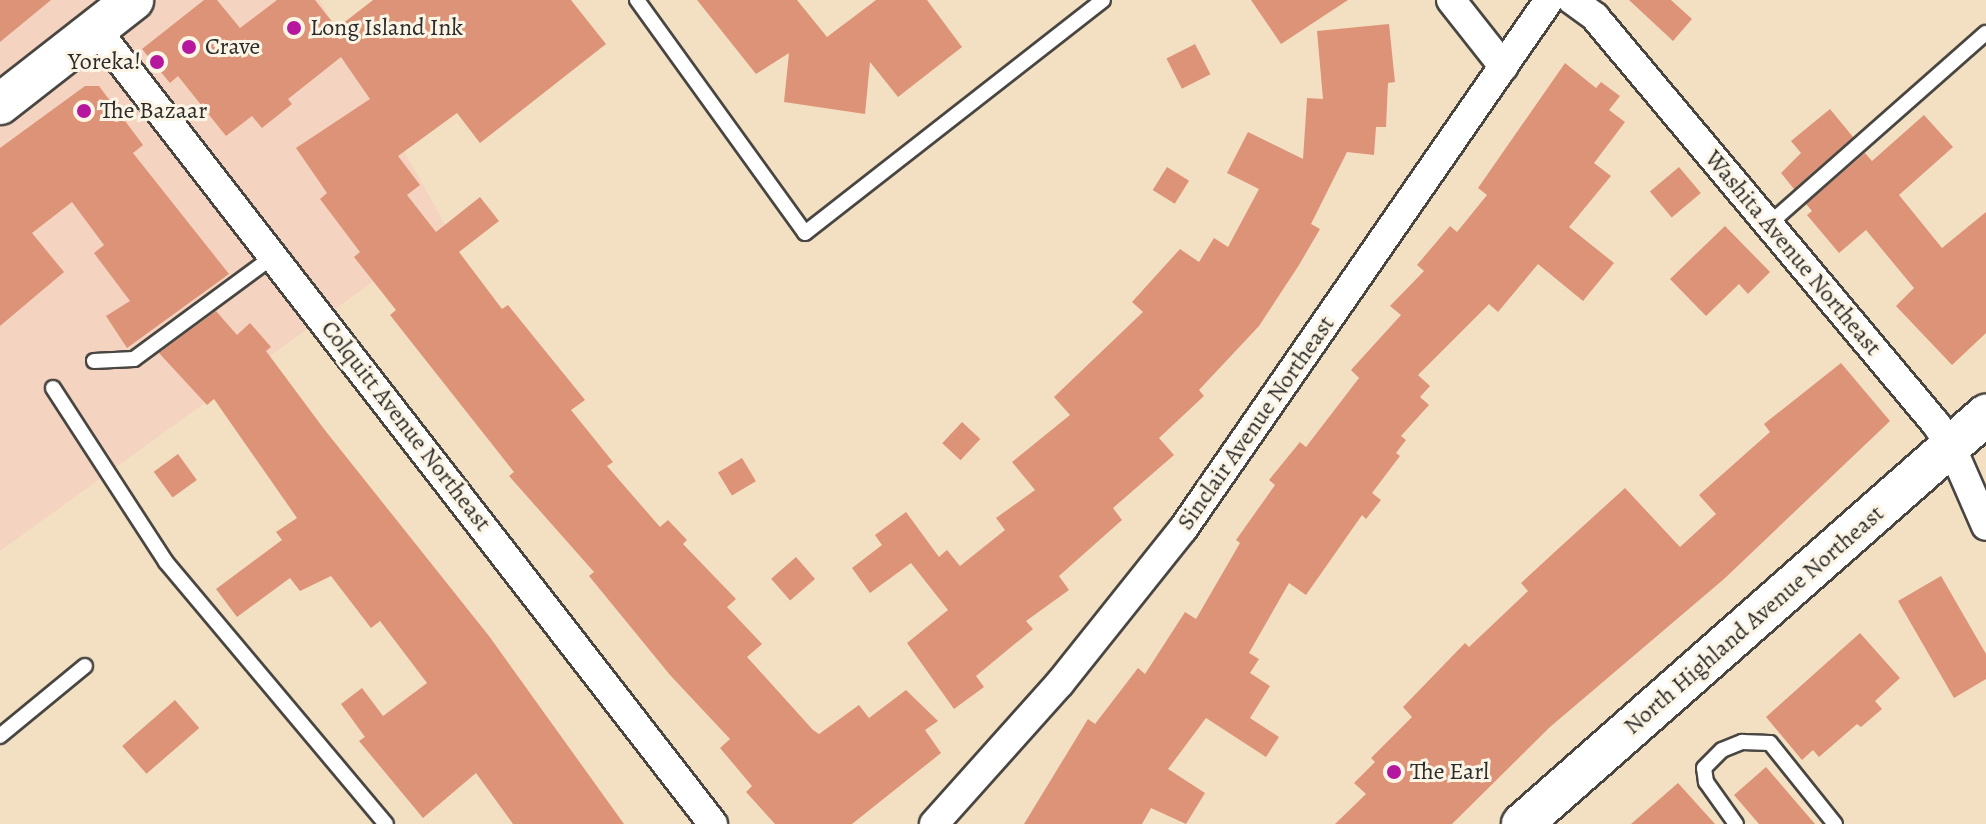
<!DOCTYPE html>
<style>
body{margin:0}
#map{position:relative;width:1986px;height:824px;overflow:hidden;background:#f3e0c2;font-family:Alegreya,serif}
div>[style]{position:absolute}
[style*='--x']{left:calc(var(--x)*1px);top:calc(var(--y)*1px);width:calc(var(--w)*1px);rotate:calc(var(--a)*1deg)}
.built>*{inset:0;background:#f4d3c0}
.building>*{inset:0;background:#dd9377;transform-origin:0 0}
.roads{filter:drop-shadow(2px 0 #494642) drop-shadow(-2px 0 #494642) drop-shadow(0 2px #494642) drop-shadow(0 -2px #494642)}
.lane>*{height:14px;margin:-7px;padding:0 7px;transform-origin:7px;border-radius:7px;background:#fff}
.street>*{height:28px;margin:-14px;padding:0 14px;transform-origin:14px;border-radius:14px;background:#fff}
.secondary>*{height:40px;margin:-20px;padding:0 20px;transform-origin:20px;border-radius:20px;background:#fff}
.dots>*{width:22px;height:22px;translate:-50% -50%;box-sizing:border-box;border:4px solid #fcf5e5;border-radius:50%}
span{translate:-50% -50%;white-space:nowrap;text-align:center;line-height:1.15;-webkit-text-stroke:6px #fcf5e5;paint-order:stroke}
.poi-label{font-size:24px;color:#2b2b2b}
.left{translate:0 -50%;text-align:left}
.right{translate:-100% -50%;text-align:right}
.street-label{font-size:24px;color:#2b2b2b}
</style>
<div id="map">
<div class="built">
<i style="clip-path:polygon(0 0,320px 0,447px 228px,0 551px)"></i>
</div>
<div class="building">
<i style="clip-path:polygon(0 0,51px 0,0 42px)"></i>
<i style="clip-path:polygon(204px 0,217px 0,240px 28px,277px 0,315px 0,337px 28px,373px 0,571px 0,606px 44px,480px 143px,457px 113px,398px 156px,420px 185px,407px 195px,436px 232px,480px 197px,499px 221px,459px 252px,502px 309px,508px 305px,585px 400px,571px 410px,613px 462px,607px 466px,660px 527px,668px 520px,687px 540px,683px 544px,736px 599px,727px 607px,762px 644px,747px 657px,813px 730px,819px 734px,859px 705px,869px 718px,906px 690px,938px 721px,925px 730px,941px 753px,852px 824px,775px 824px,746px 792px,752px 786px,720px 748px,730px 739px,670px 675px,589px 576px,594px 572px,509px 476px,514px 472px,390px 315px,396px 310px,354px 257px,360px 252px,320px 199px,327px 193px,296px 148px,370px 99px,341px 57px,288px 99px,292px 104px,262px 128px,252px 116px,226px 136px,178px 76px,170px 83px,142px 49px)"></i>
<i style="clip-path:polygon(697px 0,797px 0,827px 37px,876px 0,927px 0,962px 47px,898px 97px,870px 62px,865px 114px,784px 102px,789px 53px,756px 74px)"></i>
<i style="clip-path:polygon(1251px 0,1348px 0,1281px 44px)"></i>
<i style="clip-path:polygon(1629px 0,1671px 0,1692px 19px,1673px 41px)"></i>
<i style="clip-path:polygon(1389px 24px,1395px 82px,1388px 83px,1386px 127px,1376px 127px,1374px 155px,1347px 152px,1311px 224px,1320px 229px,1299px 265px,1259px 326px,1199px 390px,1204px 396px,1159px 438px,1174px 455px,1113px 508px,1122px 520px,1059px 576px,1069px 590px,1026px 621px,1033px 629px,976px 676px,984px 687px,954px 709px,907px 643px,948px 610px,911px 563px,870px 593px,852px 568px,882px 545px,875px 535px,906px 512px,939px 557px,947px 550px,960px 566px,1005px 530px,996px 518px,1035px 490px,1012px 462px,1070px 415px,1054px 397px,1143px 312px,1132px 302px,1180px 249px,1199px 262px,1214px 238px,1228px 247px,1259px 189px,1227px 173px,1248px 132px,1303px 159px,1307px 98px,1323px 99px,1317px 31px)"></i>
<i style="left:1195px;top:44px;width:34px;height:32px;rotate:63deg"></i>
<i style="clip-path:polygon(1565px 63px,1596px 88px,1601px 82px,1620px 96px,1609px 110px,1625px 122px,1594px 163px,1611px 176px,1569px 227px,1614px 263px,1583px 301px,1538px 264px,1498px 312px,1489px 304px,1418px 375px,1430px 386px,1420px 397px,1429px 405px,1401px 436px,1406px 440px,1396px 453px,1400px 456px,1372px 493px,1381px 500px,1366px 519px,1362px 515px,1306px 595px,1289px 583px,1249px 653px,1259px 659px,1250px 673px,1270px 686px,1250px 718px,1279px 737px,1266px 757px,1206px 718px,1168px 769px,1205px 793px,1186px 824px,1151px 808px,1142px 824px,1024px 824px,1088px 719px,1095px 724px,1138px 668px,1145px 674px,1185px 612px,1196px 619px,1240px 543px,1236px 540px,1275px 485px,1269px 480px,1300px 442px,1306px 447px,1359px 378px,1351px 370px,1401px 315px,1390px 306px,1424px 271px,1417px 265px,1450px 226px,1457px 232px,1487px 195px,1478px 188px)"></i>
<i style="clip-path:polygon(85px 86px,99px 86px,143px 145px,133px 153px,229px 274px,127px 348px,106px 316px,130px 301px,94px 253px,104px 245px,72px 202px,32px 233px,64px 272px,0 326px,0 148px)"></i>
<i style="clip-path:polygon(1830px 109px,1853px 137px,1794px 189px,1781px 173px,1801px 153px,1791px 141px)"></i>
<i style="clip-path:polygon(1924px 115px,1953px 147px,1899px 195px,1942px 248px,1986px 212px,1986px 333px,1952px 365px,1896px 306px,1914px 288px,1866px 230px,1839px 253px,1807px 215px,1812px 211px,1806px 204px,1865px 153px,1872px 161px)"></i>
<i style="left:1167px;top:167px;width:26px;height:27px;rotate:32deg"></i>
<i style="left:1679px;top:167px;width:34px;height:38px;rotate:50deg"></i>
<i style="clip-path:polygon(1725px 226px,1770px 272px,1748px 294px,1739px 284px,1706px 316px,1670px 279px)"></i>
<i style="clip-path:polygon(216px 311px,237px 335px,250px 323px,271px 347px,266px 351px,324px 429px,489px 636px,624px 824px,513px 824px,476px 773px,423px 818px,359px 741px,365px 737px,341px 704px,362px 688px,383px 716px,427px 683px,380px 621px,371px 628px,331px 576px,300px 591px,290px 578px,237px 617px,216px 589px,282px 540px,276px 532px,297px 518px,214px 399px,207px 405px,159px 353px)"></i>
<i style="clip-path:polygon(1841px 363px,1890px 421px,1724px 579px,1550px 727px,1452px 824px,1335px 824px,1366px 794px,1354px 783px,1375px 762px,1371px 758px,1412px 717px,1403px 707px,1465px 643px,1469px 647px,1528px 591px,1521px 583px,1559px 548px,1625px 488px,1680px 547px,1716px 514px,1699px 495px,1770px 432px,1764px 424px)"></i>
<i style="left:962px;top:422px;width:25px;height:29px;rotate:43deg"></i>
<i style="left:178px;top:454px;width:32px;height:30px;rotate:54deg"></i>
<i style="left:742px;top:458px;width:27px;height:28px;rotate:59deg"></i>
<i style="left:796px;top:557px;width:29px;height:33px;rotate:49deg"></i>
<i style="clip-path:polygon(1941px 576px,1986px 654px,1986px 679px,1954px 698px,1898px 601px)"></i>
<i style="clip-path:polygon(1860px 633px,1900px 678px,1875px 701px,1882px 709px,1861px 727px,1857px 724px,1819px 757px,1813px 750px,1802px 760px,1766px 717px)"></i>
<i style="left:175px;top:700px;width:37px;height:70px;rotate:49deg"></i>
<i style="clip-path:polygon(1766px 767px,1815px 824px,1759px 824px,1734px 795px)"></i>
<i style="clip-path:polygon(1678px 783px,1715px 824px,1631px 824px)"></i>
</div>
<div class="roads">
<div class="lane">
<i style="--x:637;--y:0;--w:287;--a:54.2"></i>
<i style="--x:805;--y:233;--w:378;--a:-38"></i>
<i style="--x:1769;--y:224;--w:289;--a:-41.4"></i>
<i style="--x:94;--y:361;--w:40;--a:-2.9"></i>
<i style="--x:134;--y:359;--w:175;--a:-36.4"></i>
<i style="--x:53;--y:388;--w:207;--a:57"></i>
<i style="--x:166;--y:562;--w:342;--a:50"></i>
<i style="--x:0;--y:736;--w:110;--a:-39.5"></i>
<i style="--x:1736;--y:824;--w:52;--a:-125.5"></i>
<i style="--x:1706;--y:782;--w:14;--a:-98"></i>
<i style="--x:1704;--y:768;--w:25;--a:-45"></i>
<i style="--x:1722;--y:750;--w:22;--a:-22"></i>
<i style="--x:1742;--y:742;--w:28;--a:2"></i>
<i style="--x:1770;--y:743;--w:104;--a:51.3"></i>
</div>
<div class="street">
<i style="--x:1451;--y:0;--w:85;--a:51.7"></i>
<i style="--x:1572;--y:0;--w:29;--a:36"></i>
<i style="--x:1595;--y:17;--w:531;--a:50.04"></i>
<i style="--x:1936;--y:424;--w:27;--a:56"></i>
<i style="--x:1951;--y:446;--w:87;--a:66.4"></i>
<i style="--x:96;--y:29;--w:1006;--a:52.18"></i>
<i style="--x:934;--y:824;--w:189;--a:-48.2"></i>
<i style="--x:1060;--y:683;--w:197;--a:-51.4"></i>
<i style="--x:1183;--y:529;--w:643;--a:-55.32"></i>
</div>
<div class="secondary">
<i style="--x:0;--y:104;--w:169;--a:-38"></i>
<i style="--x:1522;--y:824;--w:619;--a:-41.4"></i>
</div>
</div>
<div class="dots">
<i style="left:294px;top:28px;background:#b5179e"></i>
<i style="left:189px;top:47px;background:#b5179e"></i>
<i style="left:157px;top:62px;background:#b5179e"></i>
<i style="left:84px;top:111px;background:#b5179e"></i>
<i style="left:1394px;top:772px;background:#b5179e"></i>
</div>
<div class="poi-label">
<span class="left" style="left:310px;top:28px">Long Island Ink</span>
<span class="left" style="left:205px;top:47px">Crave</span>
<span class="right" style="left:141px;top:62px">Yoreka!</span>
<span class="left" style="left:100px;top:111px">The Bazaar</span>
<span class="left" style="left:1410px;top:772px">The Earl</span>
</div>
<div class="street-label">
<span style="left:1793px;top:253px;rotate:50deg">Washita Avenue Northeast</span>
<span style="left:1256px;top:423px;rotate:-55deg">Sinclair Avenue Northeast</span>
<span style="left:406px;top:426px;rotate:52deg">Colquitt Avenue Northeast</span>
<span style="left:1754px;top:620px;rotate:-41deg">North Highland Avenue Northeast</span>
</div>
</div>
